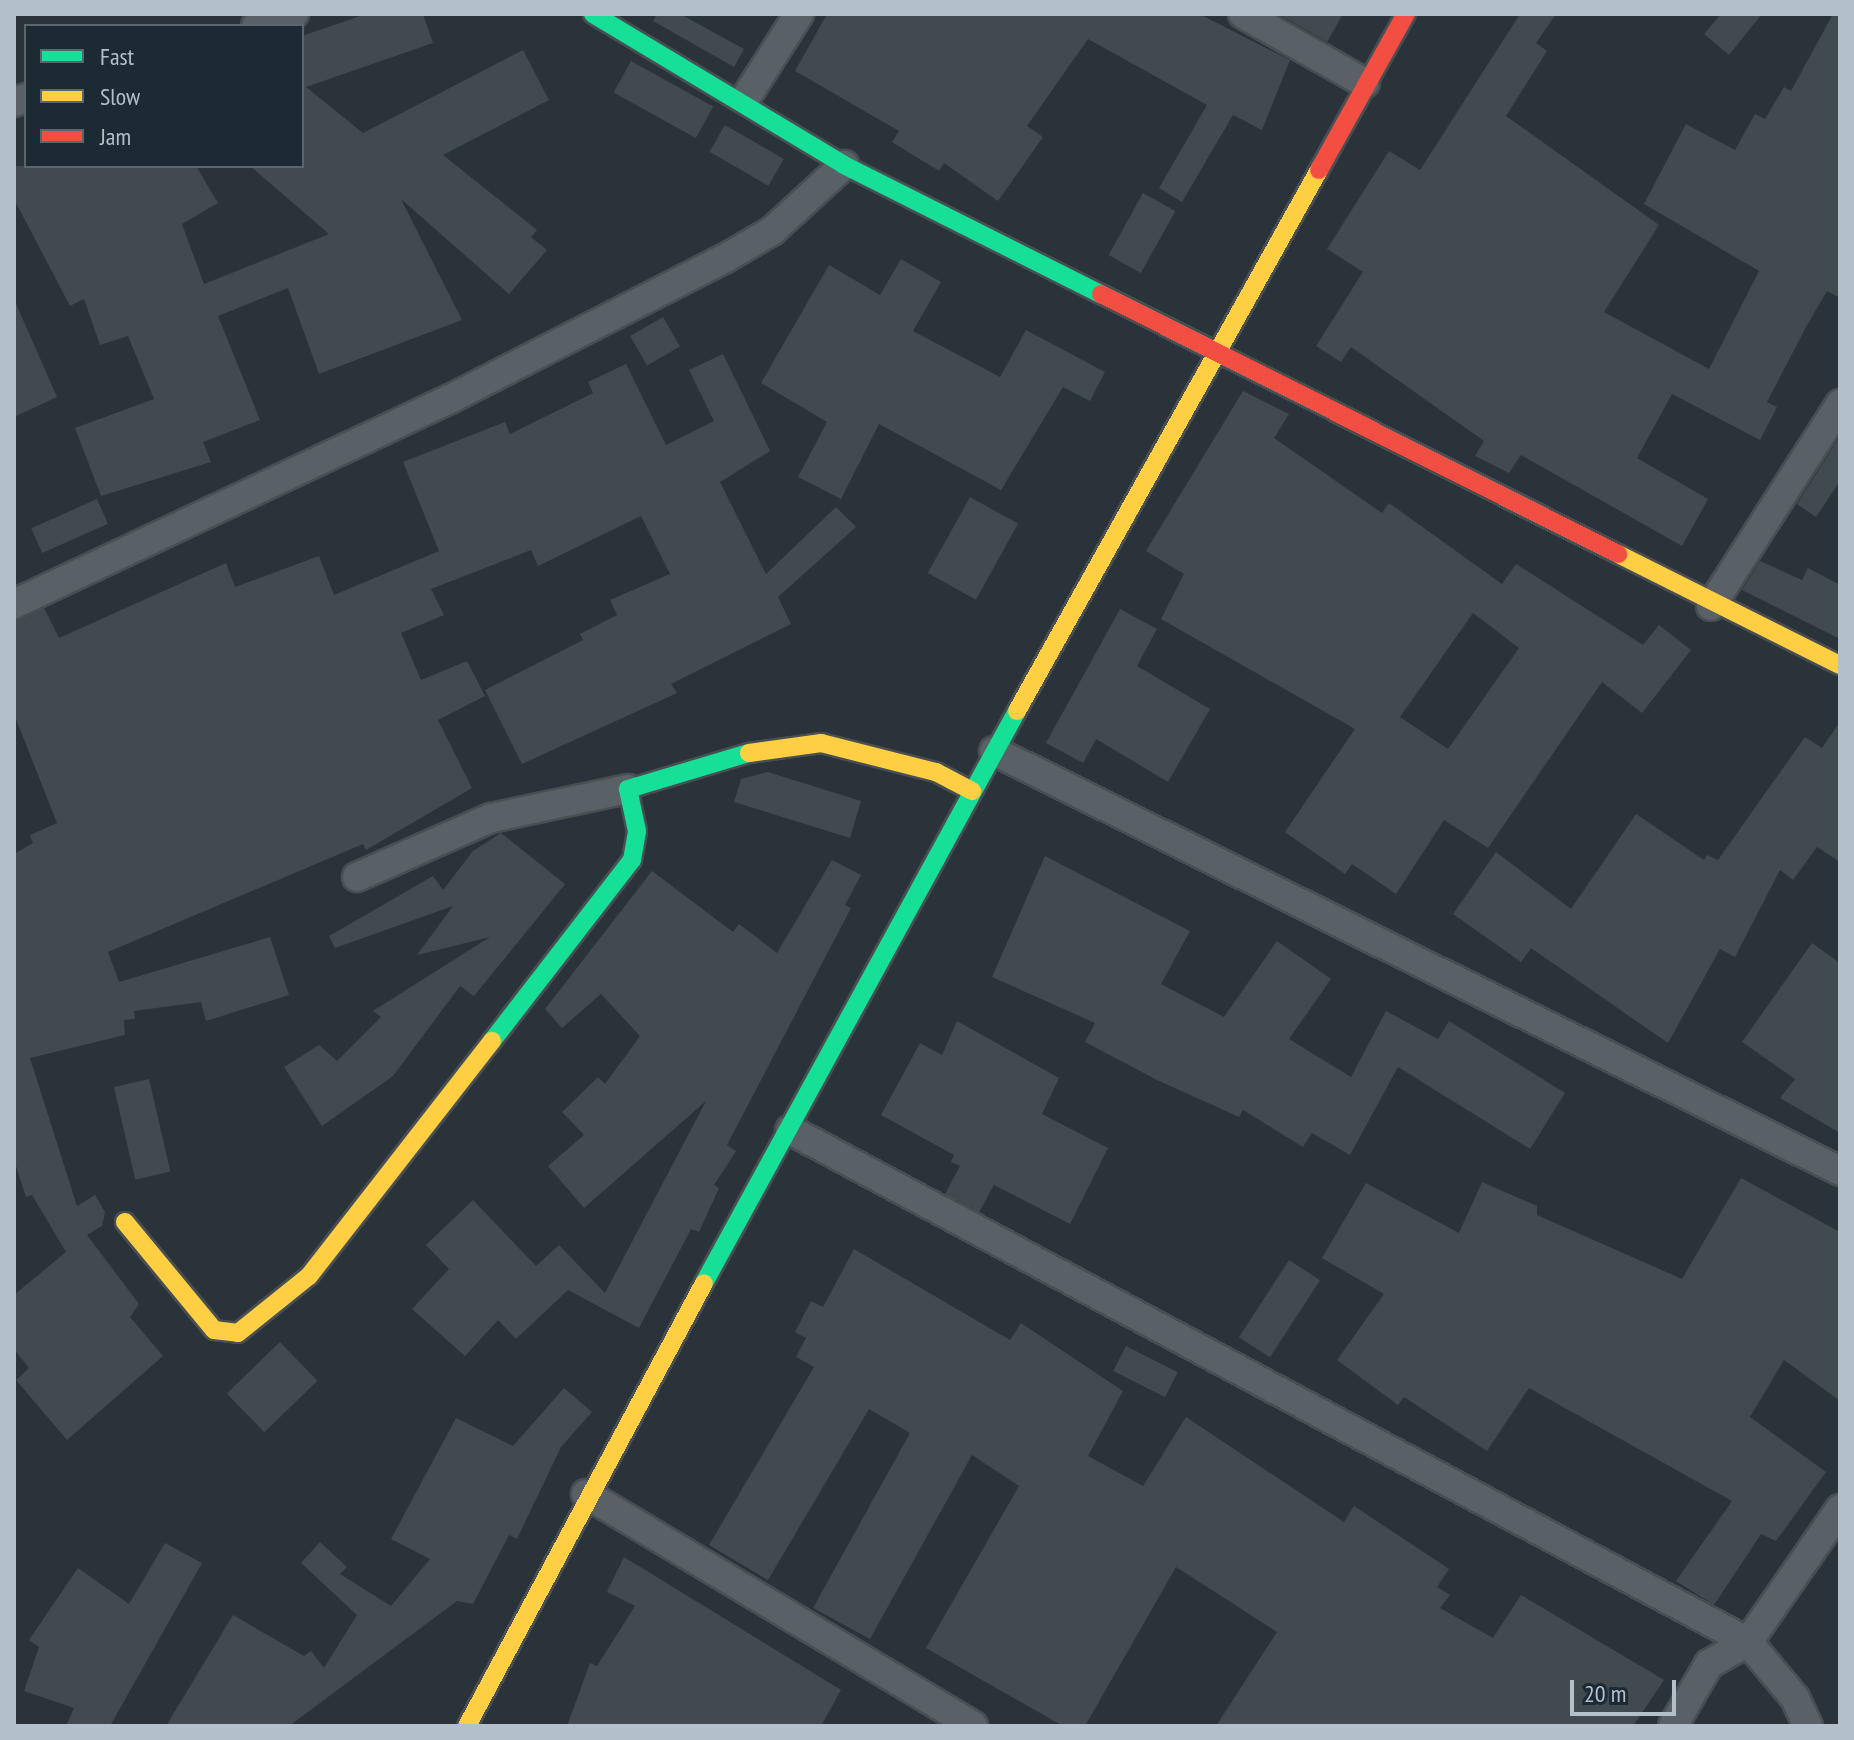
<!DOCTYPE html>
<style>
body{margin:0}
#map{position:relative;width:1854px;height:1740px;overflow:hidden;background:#293339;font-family:"PT Sans Narrow",sans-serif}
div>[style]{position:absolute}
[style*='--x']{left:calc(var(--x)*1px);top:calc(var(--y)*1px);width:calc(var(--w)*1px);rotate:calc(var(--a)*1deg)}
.building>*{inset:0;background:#414a4f;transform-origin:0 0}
.roads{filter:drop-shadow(2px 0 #484f53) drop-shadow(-2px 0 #484f53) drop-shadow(0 2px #484f53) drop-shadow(0 -2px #484f53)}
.street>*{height:28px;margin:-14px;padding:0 14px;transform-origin:14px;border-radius:14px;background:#5a6166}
.fast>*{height:18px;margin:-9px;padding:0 9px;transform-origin:9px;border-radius:9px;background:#16e098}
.slow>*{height:18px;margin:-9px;padding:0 9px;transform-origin:9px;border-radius:9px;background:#ffcf43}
.jam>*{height:18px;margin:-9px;padding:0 9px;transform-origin:9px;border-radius:9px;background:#f24e42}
span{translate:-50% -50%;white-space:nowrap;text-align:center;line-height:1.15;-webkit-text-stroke:6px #1c2a34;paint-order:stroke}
.frame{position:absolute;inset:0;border:16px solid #b3c0ca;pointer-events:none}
.legend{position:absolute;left:24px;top:24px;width:280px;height:144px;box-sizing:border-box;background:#1c2a34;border:2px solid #586670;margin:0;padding:10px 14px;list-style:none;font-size:24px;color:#b3c0ca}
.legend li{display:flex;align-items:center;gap:16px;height:40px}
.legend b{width:40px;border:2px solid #586670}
.scale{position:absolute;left:1570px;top:1680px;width:106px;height:36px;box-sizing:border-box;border:4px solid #b3c0ca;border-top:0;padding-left:10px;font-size:24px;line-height:28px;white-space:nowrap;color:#b3c0ca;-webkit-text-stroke:6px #1c2a34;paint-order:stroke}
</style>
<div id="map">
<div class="building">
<i style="clip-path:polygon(366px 14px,423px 14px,433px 43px,306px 87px,363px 133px,523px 50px,549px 100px,443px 155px,537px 230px,531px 237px,547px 250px,509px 294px,401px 199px,462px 320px,319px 374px,288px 288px,218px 316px,260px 420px,203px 442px,211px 462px,101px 496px,75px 428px,154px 399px,128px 336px,100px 345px,84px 299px,70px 306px,14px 199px,14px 166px,196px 166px,218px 203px,182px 224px,204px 284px,329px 234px,250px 166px,302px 166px,302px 36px)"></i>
<i style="clip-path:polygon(657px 14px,680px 14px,744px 49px,734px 67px,653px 21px)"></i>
<i style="clip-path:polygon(827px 14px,1199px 14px,1290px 60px,1262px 130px,1233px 115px,1182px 202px,1159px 188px,1207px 105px,1088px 39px,1027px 126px,1043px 137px,998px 201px,944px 163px,939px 171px,892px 142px,899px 131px,795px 71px)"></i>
<i style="clip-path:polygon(1278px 14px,1343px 14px,1327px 42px)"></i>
<i style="clip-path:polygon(1520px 14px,1556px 14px,1536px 43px,1547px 51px,1506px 116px,1659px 225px,1604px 312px,1709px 369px,1759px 271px,1644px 204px,1686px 124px,1735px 150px,1755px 114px,1765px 119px,1784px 87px,1791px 91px,1833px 14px,1840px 14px,1840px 298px,1827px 291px,1806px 327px,1767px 402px,1777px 407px,1760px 440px,1672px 394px,1637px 458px,1708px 499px,1682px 546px,1521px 455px,1509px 473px,1475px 456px,1484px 441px,1351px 347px,1341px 362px,1316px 346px,1363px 272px,1327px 249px,1389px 151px,1420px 170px)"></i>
<i style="clip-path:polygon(1721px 14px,1762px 14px,1729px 55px,1704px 34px)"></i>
<i style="left:631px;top:61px;width:94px;height:36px;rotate:29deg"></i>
<i style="left:725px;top:125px;width:68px;height:31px;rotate:30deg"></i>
<i style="left:1143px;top:193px;width:37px;height:71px;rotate:29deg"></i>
<i style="clip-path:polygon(901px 259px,941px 282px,913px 331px,1000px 377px,1026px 330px,1105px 372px,1090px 401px,1063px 387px,1001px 490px,879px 424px,841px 499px,798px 477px,827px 422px,761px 383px,829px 265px,880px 295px)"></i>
<i style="clip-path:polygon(14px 299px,57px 397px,14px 417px)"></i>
<i style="left:663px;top:317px;width:34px;height:38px;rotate:60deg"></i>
<i style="clip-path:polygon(723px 354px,770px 451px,720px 482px,766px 574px,836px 507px,856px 527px,778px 597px,791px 624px,671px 684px,677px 693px,522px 764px,485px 690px,583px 640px,580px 634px,617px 615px,610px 600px,670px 574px,641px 516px,538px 566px,531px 550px,431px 589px,444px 615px,401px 633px,421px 680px,467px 661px,485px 696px,438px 720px,472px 788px,366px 850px,363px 844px,108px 952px,119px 982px,270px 937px,289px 995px,206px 1021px,201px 1002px,134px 1011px,135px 1019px,124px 1020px,125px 1035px,30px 1058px,77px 1206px,95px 1195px,105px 1212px,102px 1226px,87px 1235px,139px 1304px,130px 1317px,163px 1356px,67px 1440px,16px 1380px,29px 1368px,14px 1349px,14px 1295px,66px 1252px,32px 1195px,26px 1197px,14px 1160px,14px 854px,33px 843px,30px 835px,57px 823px,14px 714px,14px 621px,44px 608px,59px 638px,226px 563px,235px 587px,319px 556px,334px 595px,439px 551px,403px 462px,505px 422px,510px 434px,593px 393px,588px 382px,626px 364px,666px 445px,714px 421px,689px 370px)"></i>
<i style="clip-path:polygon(evenodd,1243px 391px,1289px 414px,1274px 438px,1382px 513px,1389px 503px,1502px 584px,1516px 564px,1643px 645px,1659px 625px,1691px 650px,1642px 713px,1602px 682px,1488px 848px,1444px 820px,1396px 894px,1352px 864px,1345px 874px,1285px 832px,1355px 729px,1161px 619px,1184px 574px,1146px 551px,1243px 391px,1473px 613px,1519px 648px,1448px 749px,1400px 717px,1473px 613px)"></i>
<i style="clip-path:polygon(1840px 436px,1840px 481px,1816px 517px,1797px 504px)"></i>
<i style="left:970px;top:497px;width:55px;height:87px;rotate:29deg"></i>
<i style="left:97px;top:499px;width:27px;height:72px;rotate:66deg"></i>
<i style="clip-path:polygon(1760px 561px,1802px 580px,1808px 568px,1840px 585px,1840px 639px,1742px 590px)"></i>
<i style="clip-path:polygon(1120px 609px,1157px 629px,1137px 666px,1210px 709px,1168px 782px,1096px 739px,1083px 763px,1046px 743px)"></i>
<i style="clip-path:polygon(1840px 722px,1840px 862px,1817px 847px,1793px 880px,1780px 870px,1735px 957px,1720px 949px,1668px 1043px,1531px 948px,1521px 962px,1453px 914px,1496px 852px,1571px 909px,1636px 814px,1704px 860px,1707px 855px,1718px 860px,1805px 737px,1822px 748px)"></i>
<i style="clip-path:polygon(768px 772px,861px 801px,850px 838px,734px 802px,741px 779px)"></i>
<i style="clip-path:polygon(501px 833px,565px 884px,474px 996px,460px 986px,393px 1076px,322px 1126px,284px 1067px,319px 1045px,337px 1061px,381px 1017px,373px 1011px,490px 937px,417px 955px,453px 906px,335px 948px,329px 936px,433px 876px,443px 890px,473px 851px)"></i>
<i style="clip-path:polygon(1045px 856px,1190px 931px,1161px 984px,1224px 1017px,1277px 941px,1331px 979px,1289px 1039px,1351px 1077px,1386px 1011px,1438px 1039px,1449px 1021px,1565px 1093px,1530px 1149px,1398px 1067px,1350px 1155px,1312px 1133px,1303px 1147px,1243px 1110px,1239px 1117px,1157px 1080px,1085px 1042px,1095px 1023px,992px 977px)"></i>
<i style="clip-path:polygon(832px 860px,861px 875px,845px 905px,851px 908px,727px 1145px,736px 1151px,714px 1185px,719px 1188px,699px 1232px,691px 1229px,639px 1328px,568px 1290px,516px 1339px,498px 1320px,465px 1356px,412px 1309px,449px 1269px,426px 1245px,473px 1200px,536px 1266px,559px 1245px,605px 1293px,706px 1101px,584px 1208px,548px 1166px,584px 1135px,562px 1112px,598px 1077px,605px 1084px,640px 1036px,601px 994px,562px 1028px,545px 1009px,652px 871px,733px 932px,739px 924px,777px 953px)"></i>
<i style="clip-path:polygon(1812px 943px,1840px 963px,1840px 1133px,1780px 1098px,1795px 1079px,1742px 1042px)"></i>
<i style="clip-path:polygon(957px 1021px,1059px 1078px,1042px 1114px,1108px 1148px,1070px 1224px,994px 1185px,979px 1212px,945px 1194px,960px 1166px,951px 1162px,954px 1155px,881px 1115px,920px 1043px,942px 1055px)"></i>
<i style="left:149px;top:1079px;width:95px;height:36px;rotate:77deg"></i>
<i style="clip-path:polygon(1741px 1178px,1840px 1232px,1840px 1401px,1784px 1360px,1750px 1417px,1826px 1472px,1776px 1541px,1761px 1534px,1714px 1605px,1676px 1581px,1732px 1501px,1529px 1388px,1487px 1451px,1404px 1397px,1398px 1405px,1337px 1360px,1384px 1294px,1322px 1258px,1366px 1183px,1459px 1233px,1482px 1182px,1537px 1206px,1537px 1215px,1682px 1279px)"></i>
<i style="clip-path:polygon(854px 1249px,1010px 1340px,1021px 1323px,1123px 1391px,1088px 1456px,1143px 1486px,1186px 1417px,1344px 1522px,1354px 1506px,1449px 1569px,1437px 1587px,1450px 1595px,1440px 1608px,1493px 1638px,1521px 1595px,1664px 1680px,1633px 1726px,1216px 1726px,1277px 1632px,1176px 1567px,1085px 1726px,1063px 1726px,926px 1648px,1019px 1486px,972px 1455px,870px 1639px,813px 1608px,910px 1433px,869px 1409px,768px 1580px,709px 1545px,814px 1367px,796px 1357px,806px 1338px,795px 1332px,811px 1301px,823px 1307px)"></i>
<i style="left:1289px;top:1260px;width:37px;height:92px;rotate:33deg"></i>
<i style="left:280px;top:1342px;width:54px;height:74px;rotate:46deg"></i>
<i style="left:1126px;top:1346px;width:58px;height:28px;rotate:27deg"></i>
<i style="clip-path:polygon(564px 1388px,592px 1412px,561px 1447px,517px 1539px,509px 1535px,473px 1604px,457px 1601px,289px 1726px,166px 1726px,233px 1615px,304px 1656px,311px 1651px,324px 1668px,357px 1615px,301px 1563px,320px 1542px,347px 1567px,340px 1574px,391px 1606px,430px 1559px,391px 1539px,456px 1418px,513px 1446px)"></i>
<i style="clip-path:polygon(165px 1543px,202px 1563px,110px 1726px,66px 1726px,74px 1708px,24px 1691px,39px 1647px,29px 1640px,78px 1568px,129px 1604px)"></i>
<i style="clip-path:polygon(624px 1557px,841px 1690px,821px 1726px,567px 1726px,590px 1663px,597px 1666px,635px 1606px,607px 1592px)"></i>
</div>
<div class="roads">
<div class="street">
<i style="--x:1243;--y:14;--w:140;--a:29.5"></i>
<i style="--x:256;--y:26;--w:40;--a:-18"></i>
<i style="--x:745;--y:99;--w:101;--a:-57.6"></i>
<i style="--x:14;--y:102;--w:13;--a:-18"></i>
<i style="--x:14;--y:604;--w:482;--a:-25.2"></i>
<i style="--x:450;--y:399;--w:308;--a:-27.1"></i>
<i style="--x:724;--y:259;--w:56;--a:-30.3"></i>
<i style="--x:772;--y:231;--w:98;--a:-42.5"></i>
<i style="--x:1711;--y:606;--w:240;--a:-57.4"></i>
<i style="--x:994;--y:751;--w:945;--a:26.4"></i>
<i style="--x:357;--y:877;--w:146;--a:-23.8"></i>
<i style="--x:491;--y:818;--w:140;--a:-12"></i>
<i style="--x:790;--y:1130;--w:1086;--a:28.12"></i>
<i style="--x:1748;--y:1642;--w:73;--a:50"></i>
<i style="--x:1795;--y:1698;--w:31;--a:65"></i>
<i style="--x:586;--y:1494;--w:451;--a:30.9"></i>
<i style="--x:1673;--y:1726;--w:72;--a:-59.9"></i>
<i style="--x:1709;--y:1664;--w:45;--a:-29.4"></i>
<i style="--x:1748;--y:1642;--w:162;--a:-55.3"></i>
</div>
<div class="fast">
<i style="--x:593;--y:14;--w:293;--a:31"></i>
<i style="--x:844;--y:165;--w:288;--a:26.7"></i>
<i style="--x:492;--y:1041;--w:229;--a:-52.3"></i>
<i style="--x:632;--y:860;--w:29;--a:-80"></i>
<i style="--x:637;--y:831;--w:43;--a:-102.1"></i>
<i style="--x:628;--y:789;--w:126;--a:-16.6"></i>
<i style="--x:704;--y:1283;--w:652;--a:-61.31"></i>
</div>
<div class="slow">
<i style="--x:1618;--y:554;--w:248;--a:26.6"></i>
<i style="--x:1017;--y:711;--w:620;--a:-60.83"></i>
<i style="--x:749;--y:753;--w:73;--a:-7.9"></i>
<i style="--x:821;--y:743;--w:119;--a:14.2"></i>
<i style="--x:936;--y:772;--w:41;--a:27.8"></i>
<i style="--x:125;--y:1222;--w:140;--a:50.5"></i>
<i style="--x:214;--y:1330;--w:24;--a:7"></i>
<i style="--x:238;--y:1333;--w:91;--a:-38.8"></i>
<i style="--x:309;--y:1276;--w:298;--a:-52.1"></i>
<i style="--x:467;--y:1726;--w:502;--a:-61.85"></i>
</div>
<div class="jam">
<i style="--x:1319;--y:170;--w:179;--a:-60.9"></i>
<i style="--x:1101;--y:294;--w:579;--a:26.7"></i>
</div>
</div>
<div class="frame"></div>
<ul class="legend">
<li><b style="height:10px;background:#16e098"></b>Fast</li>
<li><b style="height:10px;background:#ffcf43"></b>Slow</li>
<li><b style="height:10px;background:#f24e42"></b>Jam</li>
</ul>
<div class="scale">20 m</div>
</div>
